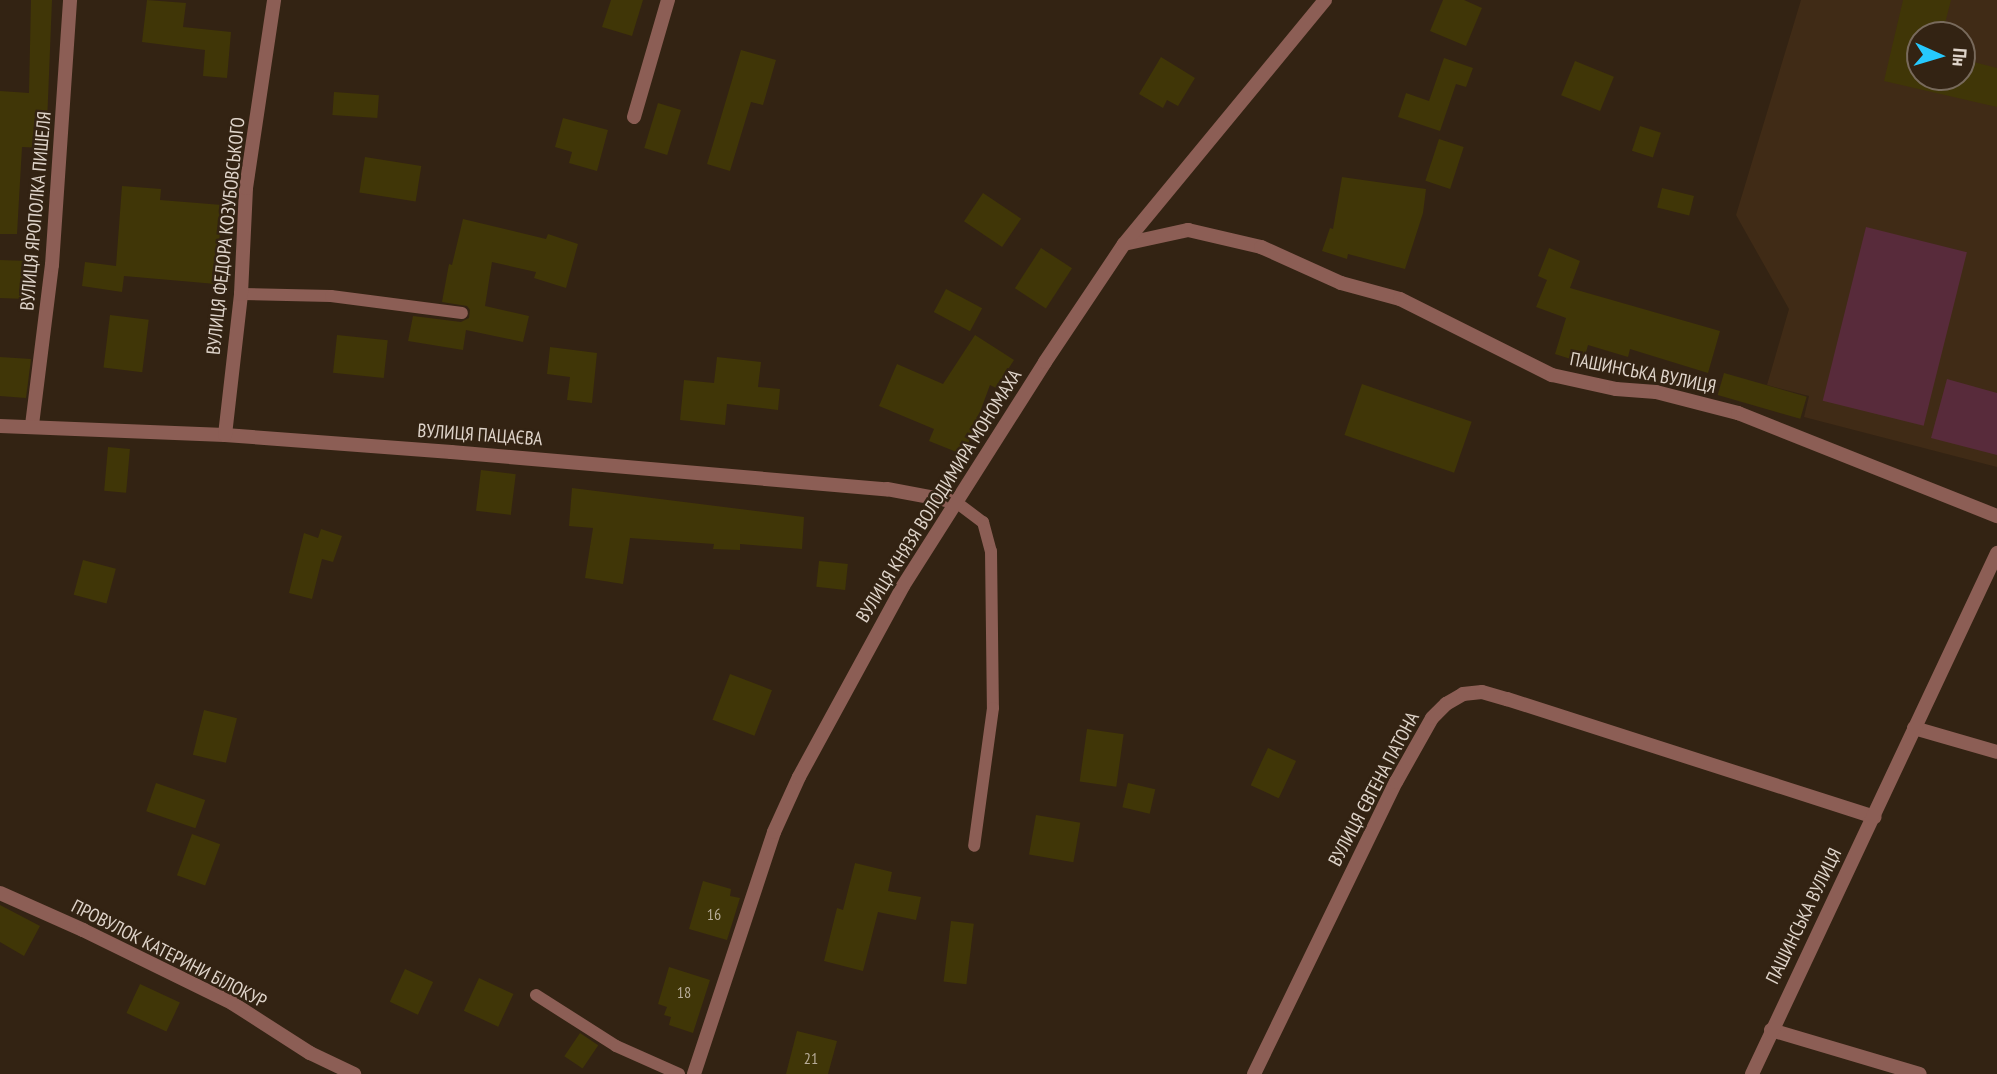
<!DOCTYPE html>
<meta charset="utf-8">
<style>
body{margin:0}
#map{position:relative;width:1997px;height:1074px;overflow:hidden;background:#332313;font-family:"PT Sans Narrow",sans-serif}
div>[style]{position:absolute}
[style*='--x']{left:calc(var(--x)*1px);top:calc(var(--y)*1px);width:calc(var(--w)*1px);rotate:calc(var(--a)*1deg)}
.built>*{inset:0;background:#402b16}
.green>*{inset:0;background:#582b3b;transform-origin:0 0}
.building>*{inset:0;background:#403607;transform-origin:0 0}
.service>*{height:12px;margin:-6px;padding:0 6px;transform-origin:6px;border-radius:6px;background:#8c5e55}
.minor>*{height:14px;margin:-7px;padding:0 7px;transform-origin:7px;border-radius:7px;background:#8c5e55}
span{translate:-50% -50%;white-space:nowrap;text-align:center;line-height:1.15;-webkit-text-stroke:5px #332313;paint-order:stroke}
.number-label{font-size:16px;color:#b7ac99}
.number-label span{-webkit-text-stroke-width:0}
.street-label{font-size:19px;color:#dfd4ca}
.north{position:absolute;left:1906px;top:21px;width:70px;height:70px;box-sizing:border-box;background:#332313;border:2px solid #786a5c;border-radius:50%;rotate:94deg;font-size:19px;font-weight:700;line-height:28px;text-align:center;color:#dfd4ca}
.north::after{content:'';display:block;margin:auto;width:24px;height:32px;background:#26c9fe;clip-path:polygon(50% 0,100% 100%,50% 72%,0 100%)}
</style>
<div id="map">
<div class="built">
<i style="clip-path:polygon(evenodd,1801px 0,1997px 0,1997px 467px,1804px 417px,1809px 396px,1767px 385px,1789px 309px,1736px 215px,1801px 0,1920px 35px,1962px 35px,1962px 77px,1920px 77px,1920px 35px)"></i>
</div>
<div class="green">
<i style="left:1866px;top:227px;width:104px;height:179px;rotate:14deg"></i>
<i style="clip-path:polygon(1947px 379px,1997px 393px,1997px 455px,1931px 438px)"></i>
</div>
<div class="building">
<i style="clip-path:polygon(31px 0,52px 0,46px 148px,22px 147px,17px 234px,0 234px,0 91px,29px 93px)"></i>
<i style="clip-path:polygon(147px 0,186px 3px,183px 27px,231px 32px,227px 78px,203px 76px,205px 50px,142px 42px)"></i>
<i style="clip-path:polygon(611px 0,643px 0,632px 36px,602px 27px)"></i>
<i style="clip-path:polygon(1443px 0,1464px 0,1482px 8px,1466px 46px,1430px 31px)"></i>
<i style="clip-path:polygon(1903px 0,1951px 0,1942px 35px,1920px 35px,1920px 77px,1962px 77px,1962px 59px,1997px 68px,1997px 107px,1884px 81px)"></i>
<i style="clip-path:polygon(741px 50px,776px 60px,763px 105px,751px 102px,730px 171px,707px 164px)"></i>
<i style="clip-path:polygon(1161px 57px,1195px 78px,1178px 106px,1167px 100px,1163px 108px,1139px 94px)"></i>
<i style="clip-path:polygon(1444px 58px,1473px 68px,1466px 87px,1456px 84px,1440px 131px,1398px 117px,1406px 93px,1429px 101px)"></i>
<i style="left:1575px;top:61px;width:42px;height:37px;rotate:22deg"></i>
<i style="left:334px;top:92px;width:45px;height:23px;rotate:4deg"></i>
<i style="left:658px;top:103px;width:24px;height:47px;rotate:17deg"></i>
<i style="clip-path:polygon(563px 118px,608px 130px,597px 171px,569px 163px,572px 152px,555px 147px)"></i>
<i style="left:1640px;top:126px;width:22px;height:26px;rotate:18deg"></i>
<i style="left:1439px;top:139px;width:26px;height:44px;rotate:18deg"></i>
<i style="left:365px;top:157px;width:57px;height:36px;rotate:9deg"></i>
<i style="clip-path:polygon(1342px 177px,1426px 189px,1423px 213px,1405px 269px,1348px 254px,1347px 259px,1322px 251px,1330px 228px,1333px 229px)"></i>
<i style="clip-path:polygon(122px 186px,161px 189px,160px 200px,222px 205px,216px 284px,124px 276px,122px 292px,82px 286px,85px 262px,116px 266px)"></i>
<i style="left:1662px;top:188px;width:33px;height:20px;rotate:14deg"></i>
<i style="left:983px;top:193px;width:46px;height:34px;rotate:34deg"></i>
<i style="clip-path:polygon(463px 219px,546px 239px,548px 234px,578px 244px,566px 288px,534px 278px,536px 272px,492px 262px,485px 306px,529px 316px,523px 342px,466px 330px,463px 350px,408px 341px,413px 316px,461px 322px,469px 318px,470px 310px,467px 306px,442px 302px,449px 264px,452px 265px)"></i>
<i style="left:1041px;top:248px;width:37px;height:48px;rotate:33deg"></i>
<i style="clip-path:polygon(1549px 248px,1580px 261px,1570px 288px,1720px 331px,1708px 373px,1630px 349px,1628px 357px,1588px 345px,1583px 363px,1555px 354px,1566px 318px,1536px 307px,1547px 280px,1538px 276px)"></i>
<i style="left:0;top:260px;width:28px;height:38px;rotate:2deg"></i>
<i style="left:946px;top:289px;width:41px;height:26px;rotate:28deg"></i>
<i style="left:110px;top:315px;width:39px;height:53px;rotate:7deg"></i>
<i style="left:337px;top:335px;width:51px;height:38px;rotate:6deg"></i>
<i style="clip-path:polygon(975px 335px,1014px 360px,996px 388px,990px 385px,964px 455px,929px 441px,934px 429px,879px 406px,897px 364px,943px 384px)"></i>
<i style="clip-path:polygon(550px 347px,597px 353px,592px 403px,567px 400px,570px 377px,547px 374px)"></i>
<i style="clip-path:polygon(0 357px,31px 359px,26px 398px,0 396px)"></i>
<i style="clip-path:polygon(717px 357px,761px 362px,758px 387px,780px 389px,778px 410px,727px 404px,725px 425px,680px 420px,684px 380px,714px 383px)"></i>
<i style="left:1724px;top:373px;width:86px;height:23px;rotate:16deg"></i>
<i style="left:1362px;top:384px;width:116px;height:54px;rotate:19deg"></i>
<i style="left:108px;top:447px;width:22px;height:44px;rotate:5deg"></i>
<i style="left:481px;top:470px;width:35px;height:41px;rotate:7deg"></i>
<i style="clip-path:polygon(572px 488px,804px 517px,802px 549px,740px 544px,740px 550px,713px 549px,714px 544px,630px 538px,623px 584px,585px 578px,593px 528px,569px 526px)"></i>
<i style="clip-path:polygon(321px 529px,342px 536px,333px 562px,322px 559px,312px 599px,289px 593px,304px 533px,318px 538px)"></i>
<i style="left:83px;top:560px;width:34px;height:36px;rotate:15deg"></i>
<i style="left:819px;top:561px;width:29px;height:26px;rotate:6deg"></i>
<i style="left:730px;top:674px;width:45px;height:49px;rotate:21deg"></i>
<i style="left:204px;top:710px;width:34px;height:46px;rotate:14deg"></i>
<i style="left:1087px;top:729px;width:37px;height:53px;rotate:8deg"></i>
<i style="left:1268px;top:748px;width:31px;height:41px;rotate:25deg"></i>
<i style="left:156px;top:783px;width:52px;height:30px;rotate:19deg"></i>
<i style="left:1128px;top:783px;width:28px;height:25px;rotate:13deg"></i>
<i style="left:1036px;top:815px;width:45px;height:40px;rotate:10deg"></i>
<i style="left:192px;top:834px;width:30px;height:44px;rotate:20deg"></i>
<i style="clip-path:polygon(855px 863px,892px 872px,888px 891px,921px 897px,916px 920px,878px 912px,863px 971px,824px 961px,837px 908px,843px 910px)"></i>
<i style="clip-path:polygon(703px 881px,731px 889px,730px 896px,740px 898px,727px 940px,689px 929px)"></i>
<i style="clip-path:polygon(0 905px,40px 926px,24px 956px,0 942px)"></i>
<i style="left:951px;top:921px;width:23px;height:61px;rotate:7deg"></i>
<i style="clip-path:polygon(669px 967px,710px 980px,693px 1033px,669px 1025px,671px 1017px,664px 1015px,667px 1007px,658px 1004px)"></i>
<i style="left:405px;top:969px;width:31px;height:36px;rotate:25deg"></i>
<i style="left:479px;top:978px;width:38px;height:36px;rotate:25deg"></i>
<i style="left:140px;top:984px;width:44px;height:32px;rotate:25deg"></i>
<i style="clip-path:polygon(797px 1031px,837px 1041px,828px 1074px,786px 1074px)"></i>
<i style="left:580px;top:1033px;width:22px;height:28px;rotate:34deg"></i>
</div>
<div class="service">
<i style="--x:241;--y:294;--w:90;--a:1.3"></i>
<i style="--x:331;--y:296;--w:132;--a:7.4"></i>
<i style="--x:956;--y:502;--w:34;--a:37"></i>
<i style="--x:983;--y:522;--w:30;--a:75"></i>
<i style="--x:991;--y:551;--w:157;--a:89.3"></i>
<i style="--x:993;--y:708;--w:139;--a:97.8"></i>
<i style="--x:536;--y:995;--w:95;--a:32.5"></i>
<i style="--x:616;--y:1046;--w:69;--a:24"></i>
</div>
<div class="minor">
<i style="--x:634;--y:117;--w:122;--a:-73.8"></i>
<i style="--x:1124;--y:244;--w:66;--a:-12.3"></i>
<i style="--x:1188;--y:230;--w:75;--a:13.1"></i>
<i style="--x:1261;--y:247;--w:88;--a:24.2"></i>
<i style="--x:1341;--y:283;--w:61;--a:15.2"></i>
<i style="--x:1400;--y:299;--w:170;--a:26.6"></i>
<i style="--x:1552;--y:375;--w:66;--a:12.3"></i>
<i style="--x:1616;--y:389;--w:40;--a:4.3"></i>
<i style="--x:1656;--y:392;--w:85;--a:14.4"></i>
<i style="--x:1738;--y:413;--w:279;--a:21.7"></i>
<i style="--x:32;--y:425;--w:161;--a:-82.9"></i>
<i style="--x:52;--y:265;--w:266;--a:-86.1"></i>
<i style="--x:0;--y:426;--w:225;--a:2.3"></i>
<i style="--x:225;--y:435;--w:227;--a:4.3"></i>
<i style="--x:451;--y:452;--w:438;--a:4.9"></i>
<i style="--x:887;--y:489;--w:70;--a:10.7"></i>
<i style="--x:225;--y:435;--w:142;--a:-83.5"></i>
<i style="--x:241;--y:294;--w:106;--a:-87.3"></i>
<i style="--x:246;--y:188;--w:190;--a:-81.5"></i>
<i style="--x:1914;--y:728;--w:86;--a:16.1"></i>
<i style="--x:0;--y:893;--w:91;--a:24"></i>
<i style="--x:83;--y:930;--w:166;--a:26.1"></i>
<i style="--x:232;--y:1003;--w:93;--a:32.7"></i>
<i style="--x:310;--y:1053;--w:49;--a:25.5"></i>
<i style="--x:1771;--y:1030;--w:155;--a:16.5"></i>
<i style="--x:694;--y:1074;--w:255;--a:-71.7"></i>
<i style="--x:774;--y:832;--w:60;--a:-65.6"></i>
<i style="--x:799;--y:777;--w:217;--a:-61.4"></i>
<i style="--x:903;--y:586;--w:265;--a:-57.6"></i>
<i style="--x:1045;--y:362;--w:142;--a:-56.2"></i>
<i style="--x:1124;--y:244;--w:316;--a:-50.5"></i>
<i style="--x:1254;--y:1074;--w:325;--a:-64.1"></i>
<i style="--x:1396;--y:782;--w:73;--a:-60.6"></i>
<i style="--x:1432;--y:718;--w:20;--a:-45"></i>
<i style="--x:1446;--y:704;--w:20;--a:-30"></i>
<i style="--x:1463;--y:694;--w:19;--a:-6"></i>
<i style="--x:1482;--y:692;--w:26;--a:16"></i>
<i style="--x:1507;--y:699;--w:386;--a:17.8"></i>
<i style="--x:1752;--y:1074;--w:576;--a:-64.81"></i>
</div>
<div class="number-label">
<span style="left:714px;top:914px">16</span>
<span style="left:684px;top:992px">18</span>
<span style="left:811px;top:1058px">21</span>
</div>
<div class="street-label">
<span style="left:36px;top:211px;rotate:-85deg">ВУЛИЦЯ ЯРОПОЛКА ПИШЕЛЯ</span>
<span style="left:226px;top:236px;rotate:-84deg">ВУЛИЦЯ ФЕДОРА КОЗУБОВСЬКОГО</span>
<span style="left:1643px;top:373px;rotate:11deg">ПАШИНСЬКА ВУЛИЦЯ</span>
<span style="left:480px;top:435px;rotate:4deg">ВУЛИЦЯ ПАЦАЄВА</span>
<span style="left:939px;top:496px;rotate:-58deg">ВУЛИЦЯ КНЯЗЯ ВОЛОДИМИРА МОНОМАХА</span>
<span style="left:1374px;top:789px;rotate:-62deg">ВУЛИЦЯ ЄВГЕНА ПАТОНА</span>
<span style="left:1804px;top:916px;rotate:-64deg">ПАШИНСЬКА ВУЛИЦЯ</span>
<span style="left:169px;top:954px;rotate:27deg">ПРОВУЛОК КАТЕРИНИ БІЛОКУР</span>
</div>
<div class="north">Пн</div>
</div>
